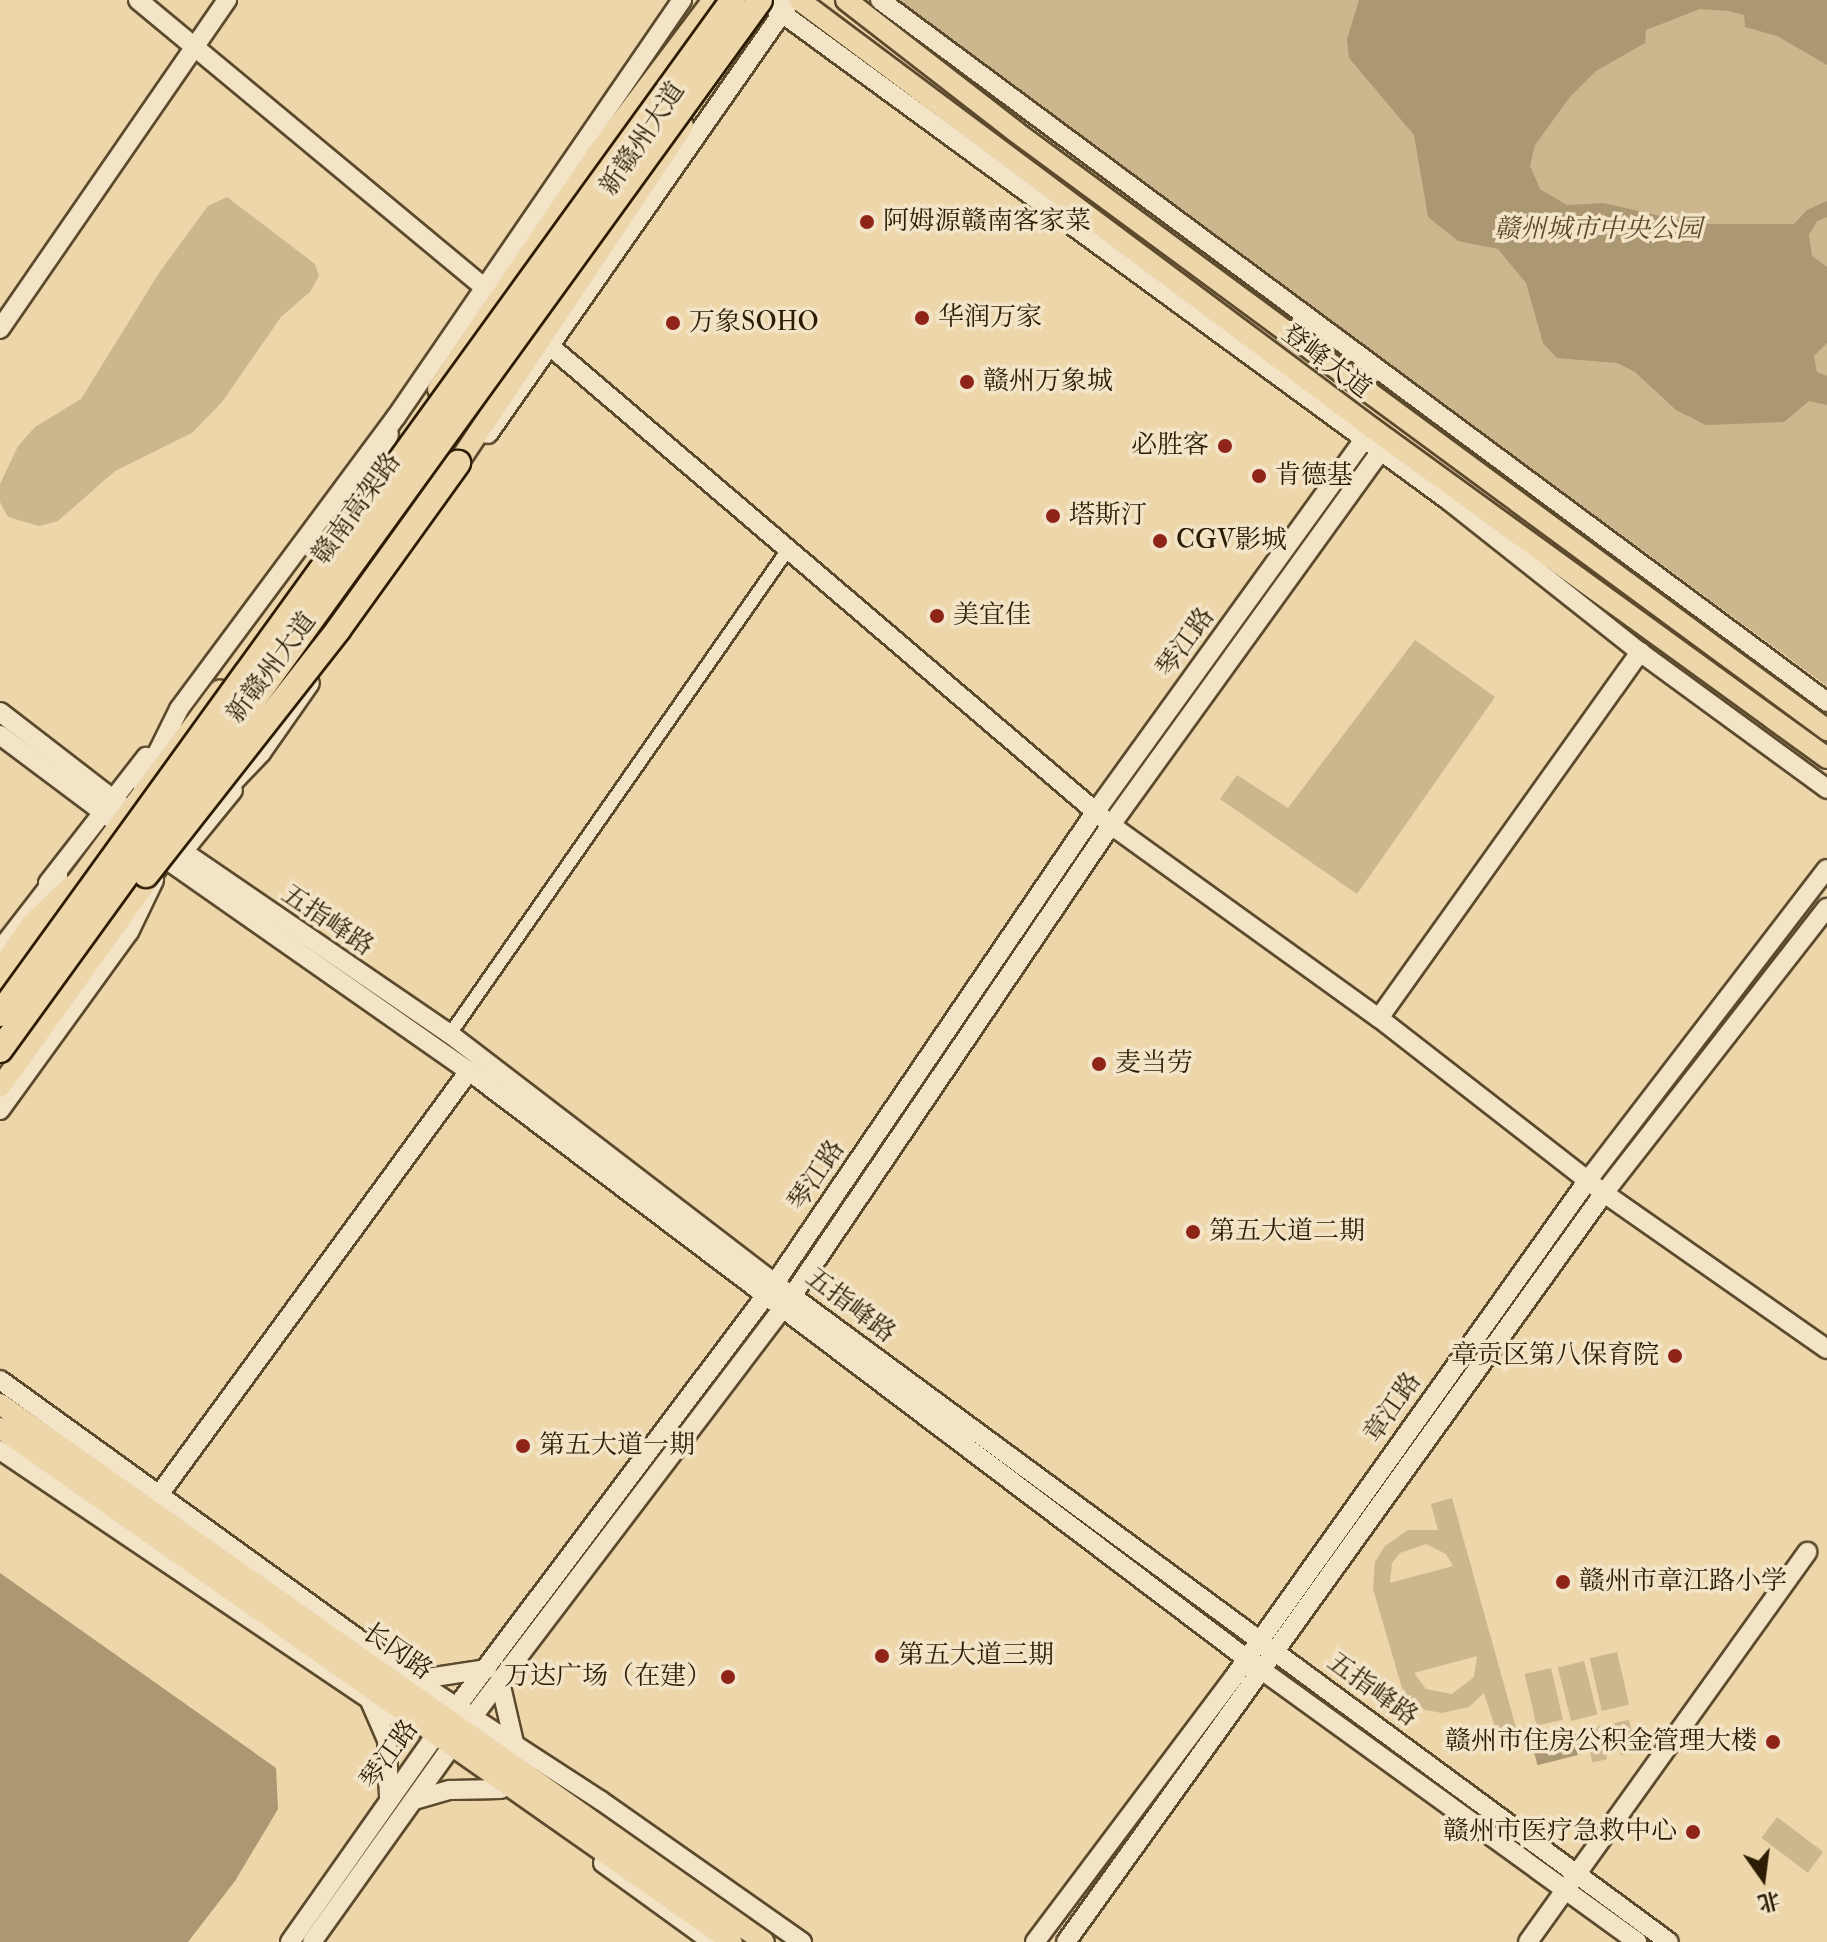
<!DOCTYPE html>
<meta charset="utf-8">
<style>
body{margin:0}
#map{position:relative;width:1827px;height:1942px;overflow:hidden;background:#ecd6aa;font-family:"IM FELL Double Pica","Noto Serif SC",serif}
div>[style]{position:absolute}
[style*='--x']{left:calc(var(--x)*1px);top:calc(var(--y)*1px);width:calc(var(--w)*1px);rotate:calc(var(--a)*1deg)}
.green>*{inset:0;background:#cbb68e;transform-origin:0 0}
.water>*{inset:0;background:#ab9771;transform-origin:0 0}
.roads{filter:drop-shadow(2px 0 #5c4a2d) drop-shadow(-2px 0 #5c4a2d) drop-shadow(0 2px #5c4a2d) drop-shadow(0 -2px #5c4a2d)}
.street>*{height:12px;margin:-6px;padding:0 6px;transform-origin:6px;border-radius:6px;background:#f3e4c8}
.secondary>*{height:18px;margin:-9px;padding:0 9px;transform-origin:9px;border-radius:9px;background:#f3e4c8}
.primary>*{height:20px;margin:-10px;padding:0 10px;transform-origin:10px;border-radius:10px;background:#ecd6aa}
.highway>*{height:24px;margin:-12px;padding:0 12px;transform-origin:12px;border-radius:12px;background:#ecd6aa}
.bridges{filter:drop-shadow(2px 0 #2c1c03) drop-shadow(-2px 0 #2c1c03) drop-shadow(0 2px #2c1c03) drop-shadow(0 -2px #2c1c03)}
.highway-bridge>*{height:24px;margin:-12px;padding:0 12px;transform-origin:12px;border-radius:12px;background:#ecd6aa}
.dots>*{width:22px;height:22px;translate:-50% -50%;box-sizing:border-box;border:4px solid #f3e4c8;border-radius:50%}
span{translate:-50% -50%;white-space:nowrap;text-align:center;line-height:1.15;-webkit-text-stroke:7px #f3e4c8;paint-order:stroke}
.street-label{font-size:26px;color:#2c1c03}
.poi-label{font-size:26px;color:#2c1c03}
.left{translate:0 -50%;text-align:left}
.right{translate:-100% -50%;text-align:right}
.park-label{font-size:26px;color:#5c4a2d;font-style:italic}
.north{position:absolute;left:1723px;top:1838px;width:80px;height:80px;-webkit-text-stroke:6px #f3e4c8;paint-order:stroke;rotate:166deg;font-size:22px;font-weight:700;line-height:32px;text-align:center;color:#2c1c03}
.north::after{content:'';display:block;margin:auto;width:28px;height:36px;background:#2c1c03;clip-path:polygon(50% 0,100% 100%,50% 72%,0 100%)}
</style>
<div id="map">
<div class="green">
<i style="clip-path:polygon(899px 0,1827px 0,1827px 686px,1293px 293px)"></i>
<i style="clip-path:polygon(227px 197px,315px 264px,319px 276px,310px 292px,281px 317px,222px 402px,192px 433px,115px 471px,58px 521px,39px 526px,8px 517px,0 502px,0 484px,18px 446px,35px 427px,81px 399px,159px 273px,208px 206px)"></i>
<i style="clip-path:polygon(1415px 640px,1495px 697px,1357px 894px,1220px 799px,1237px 775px,1288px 808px)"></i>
<i style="clip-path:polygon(evenodd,1452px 1498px,1518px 1735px,1499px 1740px,1484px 1693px,1469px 1707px,1442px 1713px,1425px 1710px,1404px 1695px,1373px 1589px,1375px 1562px,1385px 1546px,1408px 1530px,1438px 1530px,1431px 1504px,1452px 1498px,1426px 1544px,1446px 1554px,1453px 1566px,1390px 1583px,1392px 1563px,1400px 1553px,1426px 1544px,1452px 1498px,1477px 1656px,1474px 1677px,1452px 1694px,1426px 1689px,1414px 1673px,1477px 1656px)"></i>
<i style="left:1617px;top:1652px;width:54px;height:28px;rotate:77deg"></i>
<i style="left:1584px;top:1661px;width:55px;height:27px;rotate:76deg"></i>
<i style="left:1551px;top:1668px;width:53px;height:27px;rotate:77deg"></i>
<i style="left:1629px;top:1720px;width:33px;height:15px;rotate:78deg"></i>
<i style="left:1600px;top:1726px;width:34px;height:15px;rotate:78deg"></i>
<i style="left:1777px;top:1817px;width:58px;height:26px;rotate:37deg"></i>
</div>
<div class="water">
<i style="clip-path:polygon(1359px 0,1827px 0,1827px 65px,1777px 36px,1745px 27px,1744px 15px,1729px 11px,1700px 9px,1646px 30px,1645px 43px,1596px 71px,1570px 97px,1535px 145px,1530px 166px,1540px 189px,1567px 205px,1603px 203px,1696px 224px,1794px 224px,1807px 210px,1827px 201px,1827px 217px,1817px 221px,1809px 235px,1812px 256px,1827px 267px,1827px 343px,1814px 356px,1817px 372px,1827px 376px,1827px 405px,1809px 401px,1784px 422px,1706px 425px,1676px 410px,1635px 372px,1617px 363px,1557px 358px,1543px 343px,1526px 283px,1498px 249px,1458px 241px,1428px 217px,1414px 135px,1349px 58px,1347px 39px)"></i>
<i style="clip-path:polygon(0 1573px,276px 1768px,278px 1809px,235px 1881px,188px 1942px,0 1942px)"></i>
<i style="left:1575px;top:1730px;width:25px;height:45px;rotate:76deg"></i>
</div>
<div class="roads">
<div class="street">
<i style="--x:450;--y:1034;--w:593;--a:-55.1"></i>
</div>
<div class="secondary">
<i style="--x:138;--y:0;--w:450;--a:39.7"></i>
<i style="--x:764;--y:0;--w:847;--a:36.17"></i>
<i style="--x:1448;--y:500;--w:245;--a:38.4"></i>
<i style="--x:1640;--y:652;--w:232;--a:36.2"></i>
<i style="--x:880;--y:0;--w:1179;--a:36.55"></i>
<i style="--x:0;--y:329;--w:400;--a:-55.4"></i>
<i style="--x:551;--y:347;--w:736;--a:40.48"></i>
<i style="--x:1111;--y:825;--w:330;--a:35.8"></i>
<i style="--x:1379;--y:1018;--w:285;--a:37.9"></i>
<i style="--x:1604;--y:1193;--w:272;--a:35"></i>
<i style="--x:488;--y:434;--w:522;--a:-55.06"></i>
<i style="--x:370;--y:489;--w:58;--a:-70.9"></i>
<i style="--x:0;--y:712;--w:175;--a:37.6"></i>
<i style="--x:0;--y:735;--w:161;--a:36.9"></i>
<i style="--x:142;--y:784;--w:84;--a:-63.7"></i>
<i style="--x:179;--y:709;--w:364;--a:-53.4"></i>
<i style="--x:396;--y:417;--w:506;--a:-55.56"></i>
<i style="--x:222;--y:794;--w:57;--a:-46.4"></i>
<i style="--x:261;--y:753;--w:85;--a:-55"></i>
<i style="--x:162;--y:837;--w:349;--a:34.4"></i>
<i style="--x:450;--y:1034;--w:431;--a:37.5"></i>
<i style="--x:792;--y:1296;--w:1089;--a:36.38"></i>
<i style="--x:153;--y:850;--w:386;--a:35"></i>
<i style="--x:469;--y:1071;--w:995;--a:37.08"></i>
<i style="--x:1263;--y:1671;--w:462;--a:35.9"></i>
<i style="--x:176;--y:860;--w:90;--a:-50.8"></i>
<i style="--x:48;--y:883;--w:160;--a:-52.1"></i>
<i style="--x:0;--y:950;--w:95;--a:-52.3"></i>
<i style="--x:1379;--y:1018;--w:450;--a:-54.5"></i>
<i style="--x:0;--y:1110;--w:220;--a:-54.1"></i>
<i style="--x:129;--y:932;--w:58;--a:-64.3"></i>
<i style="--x:0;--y:1380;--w:512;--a:35.86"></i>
<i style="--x:415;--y:1680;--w:221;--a:33"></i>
<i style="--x:600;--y:1800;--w:247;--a:35.1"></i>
<i style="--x:0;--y:1450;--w:493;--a:34"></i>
<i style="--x:161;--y:1492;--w:522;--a:-53.81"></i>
<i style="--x:415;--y:1680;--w:73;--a:-8.7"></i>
<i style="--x:500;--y:1682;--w:67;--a:77"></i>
<i style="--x:370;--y:1701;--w:43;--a:66.4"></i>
<i style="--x:387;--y:1740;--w:58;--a:88"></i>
<i style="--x:414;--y:1800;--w:37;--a:-16"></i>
<i style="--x:450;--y:1790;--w:51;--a:-1.1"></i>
<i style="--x:603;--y:1863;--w:135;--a:35.9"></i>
<i style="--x:290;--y:1942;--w:256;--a:-54.9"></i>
<i style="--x:437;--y:1733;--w:563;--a:-53.09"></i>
<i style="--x:775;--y:1283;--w:571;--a:-55.78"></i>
<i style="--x:1096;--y:811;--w:472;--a:-54.2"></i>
<i style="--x:312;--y:1942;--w:274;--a:-54.5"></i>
<i style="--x:471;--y:1719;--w:531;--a:-52.81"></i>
<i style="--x:792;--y:1296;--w:569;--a:-55.89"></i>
<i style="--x:1111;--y:825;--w:475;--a:-54.2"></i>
<i style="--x:1035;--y:1942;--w:331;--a:-53.1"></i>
<i style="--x:1234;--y:1677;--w:610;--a:-54.54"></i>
<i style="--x:1588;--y:1180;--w:392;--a:-52.5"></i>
<i style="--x:1066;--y:1942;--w:922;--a:-54.31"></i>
<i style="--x:1604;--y:1193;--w:362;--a:-52"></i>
<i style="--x:1528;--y:1942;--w:480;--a:-54.4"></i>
</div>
<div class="primary">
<i style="--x:799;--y:0;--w:715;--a:36.76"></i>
<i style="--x:1372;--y:428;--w:562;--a:35.95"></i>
<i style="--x:846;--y:0;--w:215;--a:37.8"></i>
<i style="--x:1016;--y:132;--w:1008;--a:36.4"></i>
<i style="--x:438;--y:389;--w:284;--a:-55.9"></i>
<i style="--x:597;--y:154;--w:193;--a:-53"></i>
<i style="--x:450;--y:475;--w:420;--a:-56.3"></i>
<i style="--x:65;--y:898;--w:259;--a:-53.3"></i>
<i style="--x:0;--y:993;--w:35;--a:-57"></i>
<i style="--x:0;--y:1087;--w:272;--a:-54.4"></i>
<i style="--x:0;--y:1404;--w:934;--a:35.15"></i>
<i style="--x:0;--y:1428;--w:894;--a:35.08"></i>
</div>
<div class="highway">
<i style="--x:0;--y:974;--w:59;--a:-56"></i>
<i style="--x:33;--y:925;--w:54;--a:-43.5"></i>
</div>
</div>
<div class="bridges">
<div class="highway-bridge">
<i style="--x:146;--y:875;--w:311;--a:-51.9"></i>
<i style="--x:338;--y:630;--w:206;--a:-54.3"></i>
<i style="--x:0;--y:1014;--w:1251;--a:-54.14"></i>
<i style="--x:0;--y:1050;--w:1296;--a:-54.1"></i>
</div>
</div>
<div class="dots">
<i style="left:867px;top:222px;background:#8f2418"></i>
<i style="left:922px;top:318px;background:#8f2418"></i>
<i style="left:673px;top:323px;background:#8f2418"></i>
<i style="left:967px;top:382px;background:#8f2418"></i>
<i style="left:1225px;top:446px;background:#8f2418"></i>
<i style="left:1259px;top:476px;background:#8f2418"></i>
<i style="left:1053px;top:516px;background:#8f2418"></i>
<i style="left:1160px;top:541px;background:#8f2418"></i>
<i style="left:937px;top:616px;background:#8f2418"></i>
<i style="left:1099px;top:1064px;background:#8f2418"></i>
<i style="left:1193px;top:1232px;background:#8f2418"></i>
<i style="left:1675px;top:1356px;background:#8f2418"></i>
<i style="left:523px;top:1446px;background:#8f2418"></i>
<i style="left:1563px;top:1582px;background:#8f2418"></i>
<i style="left:882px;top:1656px;background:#8f2418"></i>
<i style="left:728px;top:1677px;background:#8f2418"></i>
<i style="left:1773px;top:1742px;background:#8f2418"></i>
<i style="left:1693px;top:1832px;background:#8f2418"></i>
</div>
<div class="street-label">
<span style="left:643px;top:139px;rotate:-56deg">新赣州大道</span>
<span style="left:1326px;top:362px;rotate:37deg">登峰大道</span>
<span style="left:357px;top:509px;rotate:-54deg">赣南高架路</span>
<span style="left:1186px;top:643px;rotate:-54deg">琴江路</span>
<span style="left:272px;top:668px;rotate:-53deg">新赣州大道</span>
<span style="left:327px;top:921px;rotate:34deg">五指峰路</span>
<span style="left:817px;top:1176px;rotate:-56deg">琴江路</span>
<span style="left:850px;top:1306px;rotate:37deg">五指峰路</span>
<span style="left:1393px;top:1408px;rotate:-55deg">章江路</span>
<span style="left:397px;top:1652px;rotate:35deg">长冈路</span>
<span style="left:1372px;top:1690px;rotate:36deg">五指峰路</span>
<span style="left:390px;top:1755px;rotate:-54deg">琴江路</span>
</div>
<div class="poi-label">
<span class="left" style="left:883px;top:222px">阿姆源赣南客家菜</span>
<span class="left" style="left:938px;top:318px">华润万家</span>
<span class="left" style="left:689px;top:323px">万象SOHO</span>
<span class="left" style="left:983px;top:382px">赣州万象城</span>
<span class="right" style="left:1209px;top:446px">必胜客</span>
<span class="left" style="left:1275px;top:476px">肯德基</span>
<span class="left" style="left:1069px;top:516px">塔斯汀</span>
<span class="left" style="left:1176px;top:541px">CGV影城</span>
<span class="left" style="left:953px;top:616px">美宜佳</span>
<span class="left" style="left:1115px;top:1064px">麦当劳</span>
<span class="left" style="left:1209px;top:1232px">第五大道二期</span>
<span class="right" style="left:1659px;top:1356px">章贡区第八保育院</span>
<span class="left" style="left:539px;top:1446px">第五大道一期</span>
<span class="left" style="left:1579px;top:1582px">赣州市章江路小学</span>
<span class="left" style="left:898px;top:1656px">第五大道三期</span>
<span class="right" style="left:712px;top:1677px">万达广场（在建）</span>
<span class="right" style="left:1757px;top:1742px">赣州市住房公积金管理大楼</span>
<span class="right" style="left:1677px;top:1832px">赣州市医疗急救中心</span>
</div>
<div class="park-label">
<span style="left:1598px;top:230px">赣州城市中央公园</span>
</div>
<div class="north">北</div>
</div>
